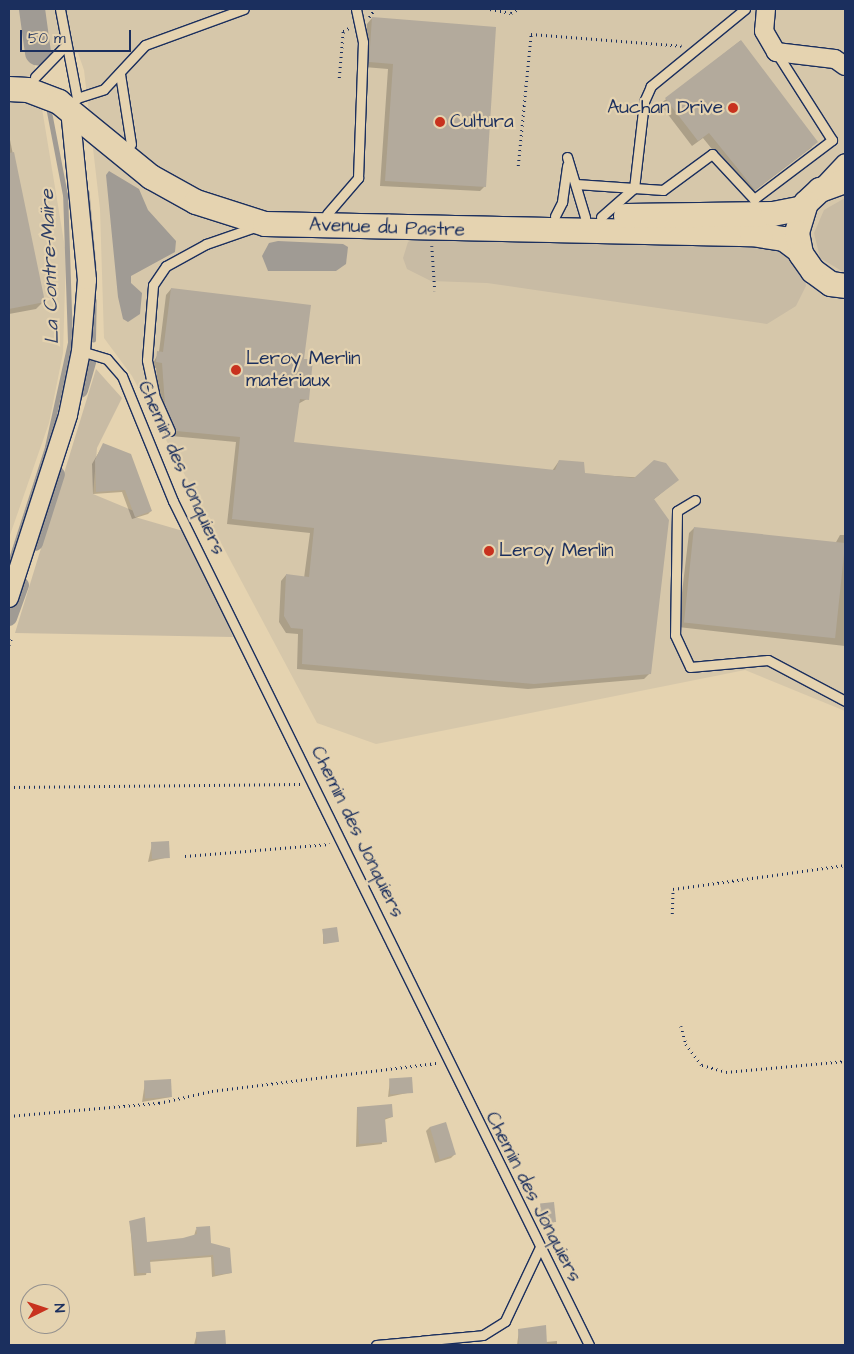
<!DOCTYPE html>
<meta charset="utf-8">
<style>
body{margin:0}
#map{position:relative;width:854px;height:1354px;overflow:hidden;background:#e5d3b0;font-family:"Architects Daughter",sans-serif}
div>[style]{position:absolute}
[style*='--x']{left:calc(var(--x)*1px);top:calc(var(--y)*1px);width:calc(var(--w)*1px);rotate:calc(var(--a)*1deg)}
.built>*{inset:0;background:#d6c7aa}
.green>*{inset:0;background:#c8bba4}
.water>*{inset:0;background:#a09b94}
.shadow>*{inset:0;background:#0003}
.stream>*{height:4.5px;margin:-2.25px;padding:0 2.25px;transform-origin:2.25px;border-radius:2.25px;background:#a09b94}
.canal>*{height:16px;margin:-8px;padding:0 8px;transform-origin:8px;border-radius:8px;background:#a09b94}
.river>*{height:26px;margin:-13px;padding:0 13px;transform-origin:13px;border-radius:13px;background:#a09b94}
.building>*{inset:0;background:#b3aa9c;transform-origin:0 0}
.path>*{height:2.5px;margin-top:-1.25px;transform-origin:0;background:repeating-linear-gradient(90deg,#1b2f5e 0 1px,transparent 0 5px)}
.roads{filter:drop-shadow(1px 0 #1b2f5e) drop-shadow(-1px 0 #1b2f5e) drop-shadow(0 1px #1b2f5e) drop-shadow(0 -1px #1b2f5e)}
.lane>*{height:9px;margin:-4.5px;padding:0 4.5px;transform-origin:4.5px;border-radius:4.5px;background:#e5d3b0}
.street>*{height:18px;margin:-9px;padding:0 9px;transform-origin:9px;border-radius:9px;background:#e5d3b0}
.secondary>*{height:24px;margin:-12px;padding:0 12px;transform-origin:12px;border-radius:12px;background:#e5d3b0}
.dots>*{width:14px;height:14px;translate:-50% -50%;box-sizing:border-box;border:2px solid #e5d3b0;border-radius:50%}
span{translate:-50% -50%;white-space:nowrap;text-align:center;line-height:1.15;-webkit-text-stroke:4.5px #e5d3b0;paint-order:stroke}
.poi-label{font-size:19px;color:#1b2f5e}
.right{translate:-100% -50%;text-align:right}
.left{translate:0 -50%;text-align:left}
.street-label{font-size:19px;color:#1b2f5e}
.water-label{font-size:20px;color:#2f3f66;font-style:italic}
.frame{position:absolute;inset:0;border:10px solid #1b2f5e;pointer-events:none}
.north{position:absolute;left:20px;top:1284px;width:50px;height:50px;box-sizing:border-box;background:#e5d3b0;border:1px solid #94918f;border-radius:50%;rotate:86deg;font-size:14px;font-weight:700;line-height:20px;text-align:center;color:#1b2f5e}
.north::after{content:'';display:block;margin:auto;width:18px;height:22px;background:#c8321e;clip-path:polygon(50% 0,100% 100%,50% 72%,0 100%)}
.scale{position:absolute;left:20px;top:30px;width:111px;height:22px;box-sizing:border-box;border:2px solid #1b2f5e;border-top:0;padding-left:6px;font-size:15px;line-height:18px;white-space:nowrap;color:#1b2f5e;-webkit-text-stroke:4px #e5d3b0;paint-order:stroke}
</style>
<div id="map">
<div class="built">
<i style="clip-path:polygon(9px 9px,845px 9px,845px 711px,745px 670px,376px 744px,317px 723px,132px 376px,104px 338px,100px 209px,84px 70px,78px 53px,34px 60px,66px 254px,63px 353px,49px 423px,9px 538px)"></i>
</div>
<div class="green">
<i style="clip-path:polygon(845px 198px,845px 273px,820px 258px,814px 233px,824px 210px)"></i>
<i style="clip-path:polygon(423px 234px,720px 242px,800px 251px,806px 286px,796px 306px,767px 324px,487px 283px,431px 281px,407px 269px,403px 258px,408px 242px)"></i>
<i style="clip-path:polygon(96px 369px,122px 398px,97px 448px,93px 494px,134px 511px,135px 517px,190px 533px,233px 637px,15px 633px)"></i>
</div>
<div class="water">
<i style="clip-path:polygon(109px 171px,139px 189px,148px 210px,176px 241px,175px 252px,131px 276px,131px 283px,142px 293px,140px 314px,128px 322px,123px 319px,118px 297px,106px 175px)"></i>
<i style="clip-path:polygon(278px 241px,343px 244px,348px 247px,346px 264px,336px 271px,268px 271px,262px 256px,269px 243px)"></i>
</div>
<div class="shadow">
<i style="clip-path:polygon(372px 18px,485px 186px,480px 191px,380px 186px,388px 69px,364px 67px,367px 24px)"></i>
<i style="clip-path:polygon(740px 41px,812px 147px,749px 195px,703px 138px,692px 146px,660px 104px)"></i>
<i style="clip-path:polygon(9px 135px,43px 302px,36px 309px,9px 314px)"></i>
<i style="clip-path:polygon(171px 289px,303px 360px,307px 399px,298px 404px,293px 443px,552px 471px,559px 461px,584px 474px,677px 480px,653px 500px,650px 673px,644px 679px,528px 689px,297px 669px,298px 634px,286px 633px,279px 622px,281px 581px,286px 575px,304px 578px,310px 533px,227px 524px,236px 442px,171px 436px,160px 411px,156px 368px,151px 367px,159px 352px,166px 295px)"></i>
<i style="clip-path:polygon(103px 445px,151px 511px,148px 514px,132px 519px,122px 492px,93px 494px,92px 464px)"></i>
<i style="clip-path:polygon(694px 528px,835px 544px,840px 535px,845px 535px,845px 646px,678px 627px,689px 533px)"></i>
<i style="clip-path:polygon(152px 844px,169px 857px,148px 862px)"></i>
<i style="clip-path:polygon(323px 929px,337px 941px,323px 944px)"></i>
<i style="clip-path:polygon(390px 1080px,412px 1092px,388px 1097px)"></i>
<i style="clip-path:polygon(145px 1082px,171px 1097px,142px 1102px)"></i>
<i style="clip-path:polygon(357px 1108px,392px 1117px,384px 1120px,382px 1144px,356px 1147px)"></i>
<i style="clip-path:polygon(430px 1127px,454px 1155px,451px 1158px,435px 1163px,426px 1131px)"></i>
<i style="clip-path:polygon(541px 1205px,554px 1222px,551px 1225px,540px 1226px)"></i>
<i style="clip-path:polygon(130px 1222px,145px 1243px,183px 1240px,194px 1236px,196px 1229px,231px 1273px,212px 1277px,211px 1257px,149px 1262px,146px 1275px,134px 1276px)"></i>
<i style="clip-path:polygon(519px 1330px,546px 1342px,557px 1341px,557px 1345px,517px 1345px)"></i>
<i style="clip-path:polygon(224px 1332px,224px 1345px,194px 1345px,197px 1333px)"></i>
</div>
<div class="stream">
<i style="--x:87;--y:192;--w:76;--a:84.7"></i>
<i style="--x:93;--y:340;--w:39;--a:-89"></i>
<i style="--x:9;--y:565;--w:124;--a:-72.1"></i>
<i style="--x:47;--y:447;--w:107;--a:-77.6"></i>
<i style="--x:70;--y:342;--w:147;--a:-91.9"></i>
<i style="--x:65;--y:195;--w:85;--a:-100.9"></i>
</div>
<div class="canal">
<i style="--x:80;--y:390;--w:32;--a:-74"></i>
<i style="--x:35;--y:543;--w:72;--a:-72.3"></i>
<i style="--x:9;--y:618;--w:35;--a:-70"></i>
</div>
<div class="river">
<i style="--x:32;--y:9;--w:44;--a:82.2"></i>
</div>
<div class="building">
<i style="clip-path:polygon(372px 17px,496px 27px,486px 187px,385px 181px,393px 64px,369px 62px)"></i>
<i style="clip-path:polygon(741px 40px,818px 142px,755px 190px,709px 133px,698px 141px,665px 98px)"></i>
<i style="clip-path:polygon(14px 152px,45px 302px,9px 309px,9px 153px)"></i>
<i style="clip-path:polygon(171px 288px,311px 305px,304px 359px,313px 359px,309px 400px,300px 399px,294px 442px,555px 470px,559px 460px,584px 462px,585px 473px,634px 478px,654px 460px,666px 463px,679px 480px,654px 499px,669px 520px,651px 674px,534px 684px,302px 664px,303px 629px,291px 628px,284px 616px,286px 574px,309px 577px,314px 528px,232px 519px,240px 437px,176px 431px,165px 405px,162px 363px,156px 362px,157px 351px,163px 352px)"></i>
<i style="clip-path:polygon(103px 443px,131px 454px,152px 511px,135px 517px,125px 490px,96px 492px,95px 460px)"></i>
<i style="left:694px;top:527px;width:152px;height:96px;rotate:6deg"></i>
<i style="left:169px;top:841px;width:17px;height:18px;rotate:87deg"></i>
<i style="left:337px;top:927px;width:15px;height:15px;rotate:82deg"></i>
<i style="left:412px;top:1077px;width:16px;height:23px;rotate:86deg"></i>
<i style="left:171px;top:1079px;width:18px;height:27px;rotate:87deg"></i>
<i style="clip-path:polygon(392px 1104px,393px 1117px,385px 1118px,387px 1142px,359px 1144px,357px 1107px)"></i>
<i style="left:446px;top:1122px;width:34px;height:17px;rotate:73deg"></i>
<i style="left:554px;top:1202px;width:20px;height:14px;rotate:84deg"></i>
<i style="clip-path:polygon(145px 1217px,147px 1242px,183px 1238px,197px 1234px,196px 1227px,210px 1226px,211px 1243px,230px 1248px,232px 1273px,215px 1275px,213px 1255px,150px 1260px,151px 1273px,137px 1273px,129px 1221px)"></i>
<i style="clip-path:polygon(546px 1325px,547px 1345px,519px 1345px,518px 1329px)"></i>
<i style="left:225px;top:1330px;width:15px;height:29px;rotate:86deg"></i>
</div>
<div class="path">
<i style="--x:490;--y:9;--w:21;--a:11"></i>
<i style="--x:511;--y:13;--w:8;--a:-30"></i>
<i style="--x:369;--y:17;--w:10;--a:-53"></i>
<i style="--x:339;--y:78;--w:47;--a:-85.1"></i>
<i style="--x:343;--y:31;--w:7;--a:-27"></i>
<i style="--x:518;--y:166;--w:133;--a:-84.4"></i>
<i style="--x:531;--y:34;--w:151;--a:4.5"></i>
<i style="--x:432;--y:246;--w:45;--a:86.2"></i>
<i style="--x:9;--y:645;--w:6;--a:-72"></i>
<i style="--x:9;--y:787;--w:291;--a:-0.6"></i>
<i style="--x:185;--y:856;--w:145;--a:-4.7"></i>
<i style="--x:672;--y:914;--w:25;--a:-88"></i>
<i style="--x:673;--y:889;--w:174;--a:-7.9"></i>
<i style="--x:681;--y:1026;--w:19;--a:74"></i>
<i style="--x:686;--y:1044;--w:26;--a:53"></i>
<i style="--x:702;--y:1065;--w:25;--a:16"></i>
<i style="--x:726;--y:1072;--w:120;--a:-5.3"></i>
<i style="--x:9;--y:1116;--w:151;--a:-5"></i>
<i style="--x:159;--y:1103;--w:54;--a:-12.8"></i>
<i style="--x:212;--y:1091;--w:228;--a:-7.1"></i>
</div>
<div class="roads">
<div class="lane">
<i style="--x:60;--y:9;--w:91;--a:79.2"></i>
<i style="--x:77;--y:98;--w:28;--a:-18"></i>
<i style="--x:104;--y:89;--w:60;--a:-47"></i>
<i style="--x:145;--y:45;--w:105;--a:-20"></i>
<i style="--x:745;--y:9;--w:122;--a:140.7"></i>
<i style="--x:651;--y:86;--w:17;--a:114"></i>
<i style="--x:644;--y:102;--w:87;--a:96.6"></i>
<i style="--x:634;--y:188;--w:29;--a:4"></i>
<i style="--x:663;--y:190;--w:61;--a:-36.3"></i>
<i style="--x:712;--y:154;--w:62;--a:47"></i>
<i style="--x:754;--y:199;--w:98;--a:-37.1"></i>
<i style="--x:832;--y:140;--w:104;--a:-122.5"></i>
<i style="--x:120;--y:74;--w:71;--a:81.1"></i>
<i style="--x:35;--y:77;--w:45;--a:-45.9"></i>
<i style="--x:567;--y:157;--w:63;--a:73.3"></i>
<i style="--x:576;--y:184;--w:58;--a:3.9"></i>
<i style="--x:327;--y:214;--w:48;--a:-49.3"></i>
<i style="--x:358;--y:178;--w:136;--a:-87.9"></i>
<i style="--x:363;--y:42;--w:34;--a:-102"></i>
<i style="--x:555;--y:216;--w:16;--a:-63"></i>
<i style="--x:562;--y:202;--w:37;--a:-82"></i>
<i style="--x:601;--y:217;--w:44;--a:-41.3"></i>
<i style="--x:81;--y:351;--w:27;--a:17"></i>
<i style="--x:107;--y:359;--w:23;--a:49"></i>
<i style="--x:122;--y:376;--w:135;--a:67.8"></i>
<i style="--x:173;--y:501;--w:941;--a:63.76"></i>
<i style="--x:170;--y:431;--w:36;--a:-114"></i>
<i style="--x:155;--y:398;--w:39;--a:-102"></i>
<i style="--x:147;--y:360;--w:75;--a:-85.4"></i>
<i style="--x:153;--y:285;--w:23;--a:-56"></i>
<i style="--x:166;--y:266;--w:46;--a:-28.8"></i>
<i style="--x:206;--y:244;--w:52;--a:-19.1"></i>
<i style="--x:695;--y:500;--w:21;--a:149"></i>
<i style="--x:677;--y:511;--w:124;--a:90.9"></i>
<i style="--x:675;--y:635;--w:35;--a:65"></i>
<i style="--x:690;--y:667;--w:78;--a:-5.1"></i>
<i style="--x:768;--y:660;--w:87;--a:28"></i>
<i style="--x:376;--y:1345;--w:107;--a:-5.3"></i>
<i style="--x:483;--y:1335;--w:26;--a:-32"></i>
<i style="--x:505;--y:1321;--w:82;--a:-64.7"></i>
</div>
<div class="street">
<i style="--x:766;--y:9;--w:22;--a:95"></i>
<i style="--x:764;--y:31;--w:24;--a:60"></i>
<i style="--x:776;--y:52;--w:59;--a:6.8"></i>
<i style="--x:835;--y:59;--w:12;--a:35"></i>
<i style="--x:822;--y:188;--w:34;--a:-47"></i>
<i style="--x:9;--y:598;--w:192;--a:-72.1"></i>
<i style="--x:68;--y:415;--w:65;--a:-78.5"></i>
<i style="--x:81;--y:351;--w:71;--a:-85.2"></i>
<i style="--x:87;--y:280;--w:170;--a:-95.7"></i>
</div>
<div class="secondary">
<i style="--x:9;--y:89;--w:19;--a:3"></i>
<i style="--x:28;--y:90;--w:33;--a:21"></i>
<i style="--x:59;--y:102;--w:119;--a:39.2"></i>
<i style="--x:151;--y:177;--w:51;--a:29.1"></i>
<i style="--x:196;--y:202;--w:72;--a:17.7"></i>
<i style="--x:265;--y:224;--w:487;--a:1.2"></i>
<i style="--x:752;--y:234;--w:32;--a:9"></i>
<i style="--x:784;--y:239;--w:20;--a:37"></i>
<i style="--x:845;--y:181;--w:27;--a:160"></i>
<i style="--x:820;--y:190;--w:19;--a:137"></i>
<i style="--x:806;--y:203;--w:31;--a:107"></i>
<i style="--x:797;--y:233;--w:21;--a:79"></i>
<i style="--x:801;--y:254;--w:21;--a:55"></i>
<i style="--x:813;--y:271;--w:22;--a:36"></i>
<i style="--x:831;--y:284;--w:14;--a:8"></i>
<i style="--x:626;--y:216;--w:147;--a:-0.8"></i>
<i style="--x:773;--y:214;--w:31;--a:-11"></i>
</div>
</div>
<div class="dots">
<i style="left:733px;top:108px;background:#c8321e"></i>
<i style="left:440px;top:122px;background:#c8321e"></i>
<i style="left:236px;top:370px;background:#c8321e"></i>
<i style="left:489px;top:551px;background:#c8321e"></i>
</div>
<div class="poi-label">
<span class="right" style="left:723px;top:108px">Auchan Drive</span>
<span class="left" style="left:450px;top:122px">Cultura</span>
<span class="left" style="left:246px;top:370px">Leroy Merlin<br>matériaux</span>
<span class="left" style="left:499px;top:551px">Leroy Merlin</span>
</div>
<div class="street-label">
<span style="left:387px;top:228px;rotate:2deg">Avenue du Pastre</span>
<span style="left:181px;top:468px;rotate:66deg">Chemin des Jonquiers</span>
<span style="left:357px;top:832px;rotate:64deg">Chemin des Jonquiers</span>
<span style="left:533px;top:1197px;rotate:63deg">Chemin des Jonquiers</span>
</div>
<div class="water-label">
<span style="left:50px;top:267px;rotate:-92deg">La Contre-Maïre</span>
</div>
<div class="frame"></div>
<div class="north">N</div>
<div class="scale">50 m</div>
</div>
